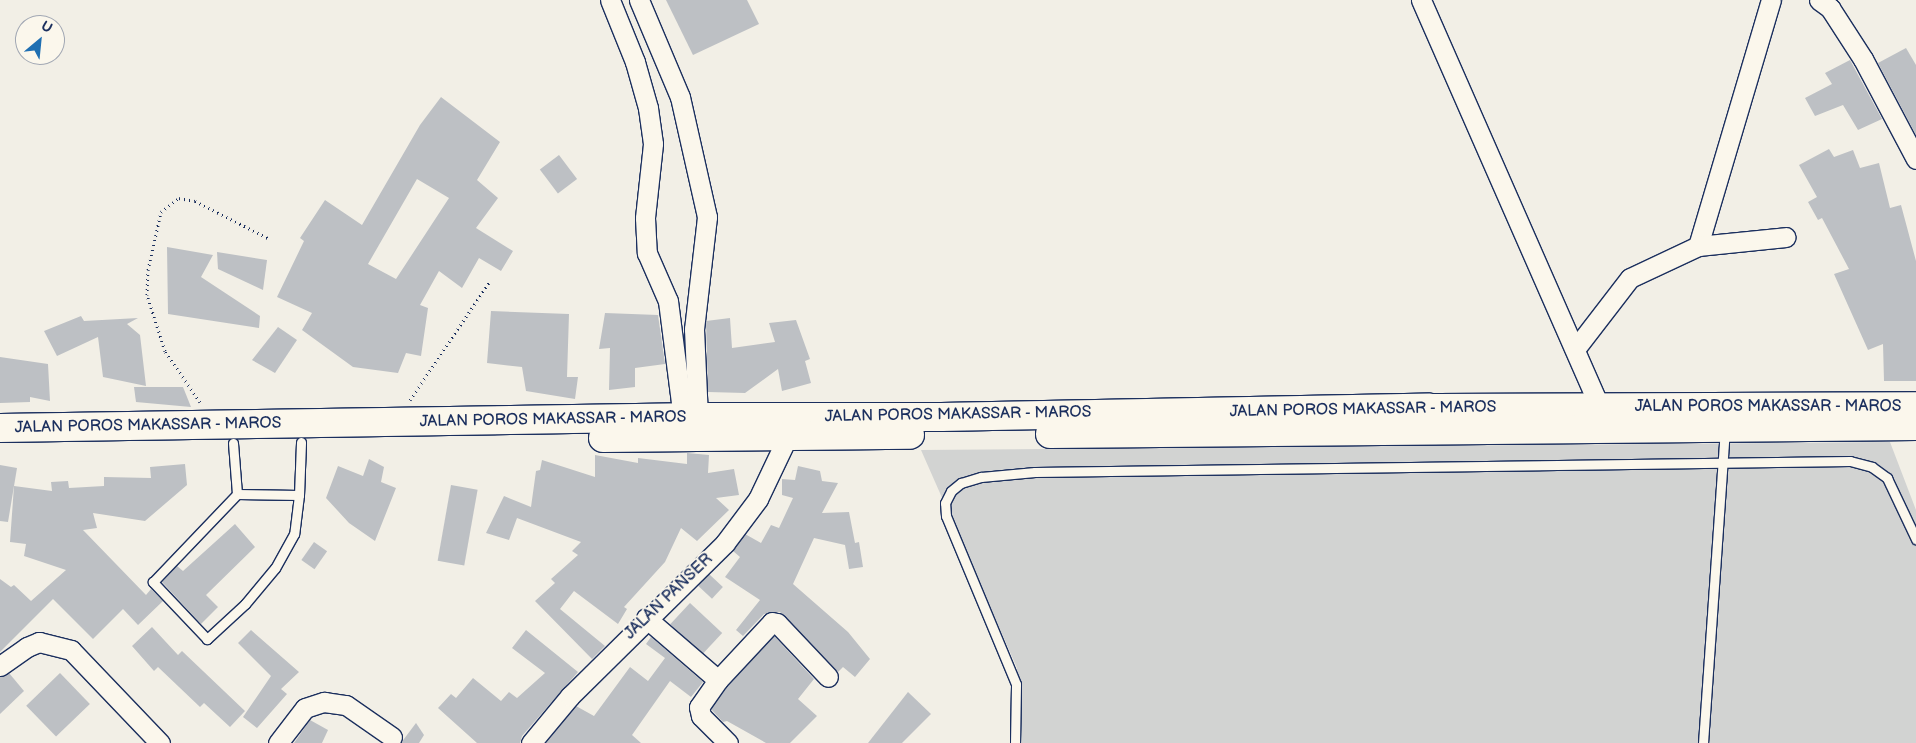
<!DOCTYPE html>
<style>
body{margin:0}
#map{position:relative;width:1916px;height:743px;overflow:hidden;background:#f2efe6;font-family:"Balsamiq Sans",sans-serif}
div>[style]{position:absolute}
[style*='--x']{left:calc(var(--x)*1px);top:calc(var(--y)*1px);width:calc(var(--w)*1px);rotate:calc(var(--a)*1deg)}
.green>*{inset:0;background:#d2d3d2}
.building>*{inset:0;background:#bdc0c4;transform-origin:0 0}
.path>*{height:3px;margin-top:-1.5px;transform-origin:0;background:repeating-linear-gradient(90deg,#1b2f5e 0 1px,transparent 0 5px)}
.roads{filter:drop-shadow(1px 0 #1b2f5e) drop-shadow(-1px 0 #1b2f5e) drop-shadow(0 1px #1b2f5e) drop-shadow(0 -1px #1b2f5e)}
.service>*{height:9px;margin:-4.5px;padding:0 4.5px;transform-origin:4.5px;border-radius:4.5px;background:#fbf7ec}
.minor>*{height:19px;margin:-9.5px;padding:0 9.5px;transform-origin:9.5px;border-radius:9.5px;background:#fbf7ec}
.trunk>*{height:28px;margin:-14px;padding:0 14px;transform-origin:14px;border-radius:14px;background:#fbf7ec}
span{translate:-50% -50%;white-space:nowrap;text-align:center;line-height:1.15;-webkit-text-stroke:4px #fbf7ec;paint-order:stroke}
.street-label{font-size:16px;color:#1b2f5e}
.north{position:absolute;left:15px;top:15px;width:50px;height:50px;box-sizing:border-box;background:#fbf7ec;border:1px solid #a1a7b3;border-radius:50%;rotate:28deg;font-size:14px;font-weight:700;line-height:20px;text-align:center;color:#1b2f5e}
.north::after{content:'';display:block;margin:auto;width:18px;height:22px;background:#1f6fb2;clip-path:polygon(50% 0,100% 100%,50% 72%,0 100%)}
</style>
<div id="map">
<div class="green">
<i style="clip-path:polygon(1890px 442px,1916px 510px,1916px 743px,1018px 743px,1017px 668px,921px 450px)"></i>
</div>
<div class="building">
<i style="clip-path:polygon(666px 0,747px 0,759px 24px,693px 55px)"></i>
<i style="clip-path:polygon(1906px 48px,1916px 65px,1916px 135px,1878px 63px)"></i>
<i style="clip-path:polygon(1850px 60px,1882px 119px,1858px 130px,1843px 105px,1815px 116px,1805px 98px,1832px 84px,1825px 73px)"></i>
<i style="clip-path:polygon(evenodd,441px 97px,500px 142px,477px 180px,498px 198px,476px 228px,513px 251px,501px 271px,479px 258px,462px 288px,439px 271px,420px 305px,428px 308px,421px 356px,406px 353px,398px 373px,353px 367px,302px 330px,312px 313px,277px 297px,304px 241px,300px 238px,325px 200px,362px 225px,420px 125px,441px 97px,417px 179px,449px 198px,396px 279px,368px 264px,417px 179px)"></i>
<i style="clip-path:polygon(1829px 149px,1834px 157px,1853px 150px,1860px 168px,1879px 163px,1890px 208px,1901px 205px,1916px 261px,1916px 381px,1884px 381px,1883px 344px,1868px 350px,1834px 274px,1849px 269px,1822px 218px,1818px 220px,1808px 202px,1817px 197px,1799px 165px)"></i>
<i style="left:559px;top:155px;width:30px;height:24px;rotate:53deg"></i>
<i style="clip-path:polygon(167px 247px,213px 255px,201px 277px,260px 316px,259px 328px,168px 314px)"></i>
<i style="clip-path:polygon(217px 252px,267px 260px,263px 290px,218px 269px)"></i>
<i style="clip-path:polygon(491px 311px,569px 314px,567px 377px,578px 377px,575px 399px,526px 391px,522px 367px,487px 363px)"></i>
<i style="clip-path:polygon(605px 313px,658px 315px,665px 364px,635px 368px,635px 387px,609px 390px,610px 348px,599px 349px)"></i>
<i style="clip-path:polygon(81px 316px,84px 321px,138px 318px,127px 324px,140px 335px,146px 386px,103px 377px,98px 337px,57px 356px,44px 331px)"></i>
<i style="clip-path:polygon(730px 318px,732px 348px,775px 342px,769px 323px,796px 320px,810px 359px,805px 361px,811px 383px,782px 391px,778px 369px,745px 393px,708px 392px,706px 321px)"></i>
<i style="clip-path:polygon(278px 327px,297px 340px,275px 373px,252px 360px)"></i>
<i style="clip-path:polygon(0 357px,48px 364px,50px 401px,30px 397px,30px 402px,0 403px)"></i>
<i style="clip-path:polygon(134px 387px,183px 387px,191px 407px,136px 402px)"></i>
<i style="clip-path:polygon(687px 453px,709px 455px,708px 473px,734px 469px,739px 495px,716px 498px,729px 510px,697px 541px,681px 528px,665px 562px,624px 607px,627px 609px,618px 624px,574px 591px,560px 609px,605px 646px,592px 659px,535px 601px,555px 583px,551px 579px,578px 555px,572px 551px,581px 542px,517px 518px,509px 540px,486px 533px,504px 496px,531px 507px,536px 471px,540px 470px,542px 460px,595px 477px,595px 455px,638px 463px,638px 458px,687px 464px)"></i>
<i style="clip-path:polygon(369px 459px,384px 467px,381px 482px,396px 488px,375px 541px,349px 523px,326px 498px,338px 466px,363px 476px)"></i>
<i style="clip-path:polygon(185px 464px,187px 485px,145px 521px,93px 513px,97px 528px,83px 530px,146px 595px,151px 589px,163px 601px,138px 625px,123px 609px,93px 639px,53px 599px,0 652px,0 579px,11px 587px,14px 585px,31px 601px,66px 570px,24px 556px,26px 544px,10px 542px,14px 486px,52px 491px,51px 482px,68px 481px,69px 488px,104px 486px,104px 477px,151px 478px,150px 467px)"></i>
<i style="clip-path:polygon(0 465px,17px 468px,8px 522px,0 521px)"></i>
<i style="clip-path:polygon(798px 466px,820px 471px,822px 481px,838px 483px,822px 513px,849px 512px,855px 543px,859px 542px,863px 567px,849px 569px,845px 545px,814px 538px,793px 584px,848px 632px,870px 659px,855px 677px,843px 667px,838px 672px,780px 612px,764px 614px,743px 636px,736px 630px,760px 600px,725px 577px,740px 557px,733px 551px,745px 534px,761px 543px,771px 525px,779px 528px,793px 498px,782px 495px,782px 479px,795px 480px)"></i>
<i style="left:451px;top:485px;width:27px;height:77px;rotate:10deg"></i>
<i style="clip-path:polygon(235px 524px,255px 547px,206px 595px,218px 607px,201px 624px,162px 582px,177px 566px,183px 571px)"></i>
<i style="left:314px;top:542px;width:16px;height:22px;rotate:35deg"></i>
<i style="left:709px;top:574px;width:19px;height:16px;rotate:43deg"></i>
<i style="left:690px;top:603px;width:44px;height:29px;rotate:43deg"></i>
<i style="clip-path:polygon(152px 627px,178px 655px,182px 651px,245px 711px,230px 727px,204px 703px,200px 707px,158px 667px,154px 671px,132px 646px)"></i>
<i style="clip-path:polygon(251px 630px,299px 672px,281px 689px,287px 694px,257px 728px,243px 717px,271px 676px,238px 643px)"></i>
<i style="clip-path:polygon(526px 630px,578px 672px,522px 736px,520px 743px,477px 743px,438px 708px,451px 694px,456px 698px,473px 678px,501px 701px,509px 692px,517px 698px,545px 673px,512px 648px)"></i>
<i style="clip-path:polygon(774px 636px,814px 679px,798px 699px,817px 716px,790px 743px,766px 743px,727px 721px,723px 722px,711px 709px,727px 687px)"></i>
<i style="clip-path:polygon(651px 637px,703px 682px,691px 697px,670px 681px,632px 735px,641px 743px,546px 743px,576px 706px,594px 716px,630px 667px,648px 681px,665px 658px,646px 644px)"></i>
<i style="clip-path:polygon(9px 673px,24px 691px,0 714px,0 677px)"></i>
<i style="left:60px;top:673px;width:43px;height:47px;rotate:46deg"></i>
<i style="clip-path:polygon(908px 692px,931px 714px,902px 743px,868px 743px)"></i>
<i style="clip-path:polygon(310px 720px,328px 730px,322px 743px,294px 743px)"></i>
<i style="clip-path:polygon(416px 723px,424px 735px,419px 743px,401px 743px)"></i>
</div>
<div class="path">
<i style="--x:410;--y:400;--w:143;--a:-56.1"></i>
<i style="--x:200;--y:402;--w:62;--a:-124.5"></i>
<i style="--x:165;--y:351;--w:59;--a:-107.8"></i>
<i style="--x:147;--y:295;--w:25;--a:-88"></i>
<i style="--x:148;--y:270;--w:59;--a:-77.4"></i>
<i style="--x:161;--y:212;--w:23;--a:-38"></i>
<i style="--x:179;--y:198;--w:16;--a:11"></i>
<i style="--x:195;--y:201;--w:82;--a:26.9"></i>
</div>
<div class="roads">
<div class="service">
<i style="--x:233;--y:443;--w:51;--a:85.5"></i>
<i style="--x:237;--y:494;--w:62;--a:0.9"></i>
<i style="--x:299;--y:495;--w:39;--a:97"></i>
<i style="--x:294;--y:534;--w:39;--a:119"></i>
<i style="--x:275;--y:568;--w:47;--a:129.8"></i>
<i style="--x:245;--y:604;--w:52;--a:137.4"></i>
<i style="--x:207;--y:639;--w:79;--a:-133.5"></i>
<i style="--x:153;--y:582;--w:122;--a:-46.3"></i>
<i style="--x:299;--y:495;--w:53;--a:-87.8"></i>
<i style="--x:1015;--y:743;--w:59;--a:-89"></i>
<i style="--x:1016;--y:684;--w:182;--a:-112.6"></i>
<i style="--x:946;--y:516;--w:13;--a:-94"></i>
<i style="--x:945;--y:503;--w:13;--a:-63"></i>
<i style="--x:951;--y:491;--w:13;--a:-39"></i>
<i style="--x:961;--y:483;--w:21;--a:-17"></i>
<i style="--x:981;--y:477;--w:54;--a:-5.3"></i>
<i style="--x:1035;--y:472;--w:815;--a:-0.77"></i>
<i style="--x:1850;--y:461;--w:23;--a:15"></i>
<i style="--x:1872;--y:467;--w:19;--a:36"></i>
<i style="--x:1887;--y:478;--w:68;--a:64.6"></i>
<i style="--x:1703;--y:743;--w:314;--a:-86"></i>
</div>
<div class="minor">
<i style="--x:610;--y:0;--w:67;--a:68"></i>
<i style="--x:635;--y:62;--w:48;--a:74.2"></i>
<i style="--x:648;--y:108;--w:36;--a:82"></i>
<i style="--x:653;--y:144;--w:74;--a:96.2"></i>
<i style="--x:645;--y:218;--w:35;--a:87"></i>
<i style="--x:647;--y:253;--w:52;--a:66.4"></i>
<i style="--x:668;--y:301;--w:118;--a:82.7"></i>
<i style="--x:639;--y:0;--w:105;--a:67.1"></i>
<i style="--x:680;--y:97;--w:123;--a:77.3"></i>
<i style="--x:707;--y:217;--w:113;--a:96.6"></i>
<i style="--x:694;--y:329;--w:88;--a:87.4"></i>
<i style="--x:1421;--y:0;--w:446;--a:66.3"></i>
<i style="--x:1819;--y:0;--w:14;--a:36"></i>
<i style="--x:1830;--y:8;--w:61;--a:57.1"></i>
<i style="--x:1863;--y:59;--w:113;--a:62.1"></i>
<i style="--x:1698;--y:246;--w:257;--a:-73.5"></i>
<i style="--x:1576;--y:348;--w:88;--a:-52.4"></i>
<i style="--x:1630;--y:278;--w:75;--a:-25.2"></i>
<i style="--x:1698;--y:246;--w:88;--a:-5.8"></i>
<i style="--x:646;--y:618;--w:95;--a:40.7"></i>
<i style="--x:718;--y:680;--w:33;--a:125"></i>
<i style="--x:699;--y:707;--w:9;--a:77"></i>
<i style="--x:701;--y:716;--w:38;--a:45"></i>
<i style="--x:0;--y:666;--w:33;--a:-35"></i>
<i style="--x:27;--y:647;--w:13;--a:-23"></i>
<i style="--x:39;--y:642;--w:33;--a:14"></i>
<i style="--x:71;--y:650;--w:129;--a:46.3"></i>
<i style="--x:718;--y:680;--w:79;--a:-47"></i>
<i style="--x:772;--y:622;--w:5;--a:11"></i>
<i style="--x:777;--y:623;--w:74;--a:46.6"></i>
<i style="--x:278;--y:743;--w:44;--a:-52.4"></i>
<i style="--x:305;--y:708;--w:20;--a:-18"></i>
<i style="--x:324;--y:702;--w:22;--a:8"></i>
<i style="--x:346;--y:705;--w:56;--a:34.8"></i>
<i style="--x:531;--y:743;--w:61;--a:-50.3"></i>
<i style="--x:570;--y:696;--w:218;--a:-44.6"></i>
<i style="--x:725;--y:543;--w:55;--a:-53.1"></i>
<i style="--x:758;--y:499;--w:68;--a:-64.6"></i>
</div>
<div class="trunk">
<i style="--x:0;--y:428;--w:698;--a:-0.9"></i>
<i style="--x:698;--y:417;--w:243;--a:0"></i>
<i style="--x:941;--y:417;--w:489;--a:-1.1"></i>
<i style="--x:1430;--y:408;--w:486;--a:-0.2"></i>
<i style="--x:1050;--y:434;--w:866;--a:-0.53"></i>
<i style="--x:603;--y:438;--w:307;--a:-0.6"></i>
</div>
</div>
<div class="street-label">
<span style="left:1768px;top:407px">JALAN POROS MAKASSAR - MAROS</span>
<span style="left:1363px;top:410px;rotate:-1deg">JALAN POROS MAKASSAR - MAROS</span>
<span style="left:958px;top:415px;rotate:-1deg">JALAN POROS MAKASSAR - MAROS</span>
<span style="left:553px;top:420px;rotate:-1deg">JALAN POROS MAKASSAR - MAROS</span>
<span style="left:148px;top:426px;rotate:-1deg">JALAN POROS MAKASSAR - MAROS</span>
<span style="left:669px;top:597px;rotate:-44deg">JALAN PANSER</span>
</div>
<div class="north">U</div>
</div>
